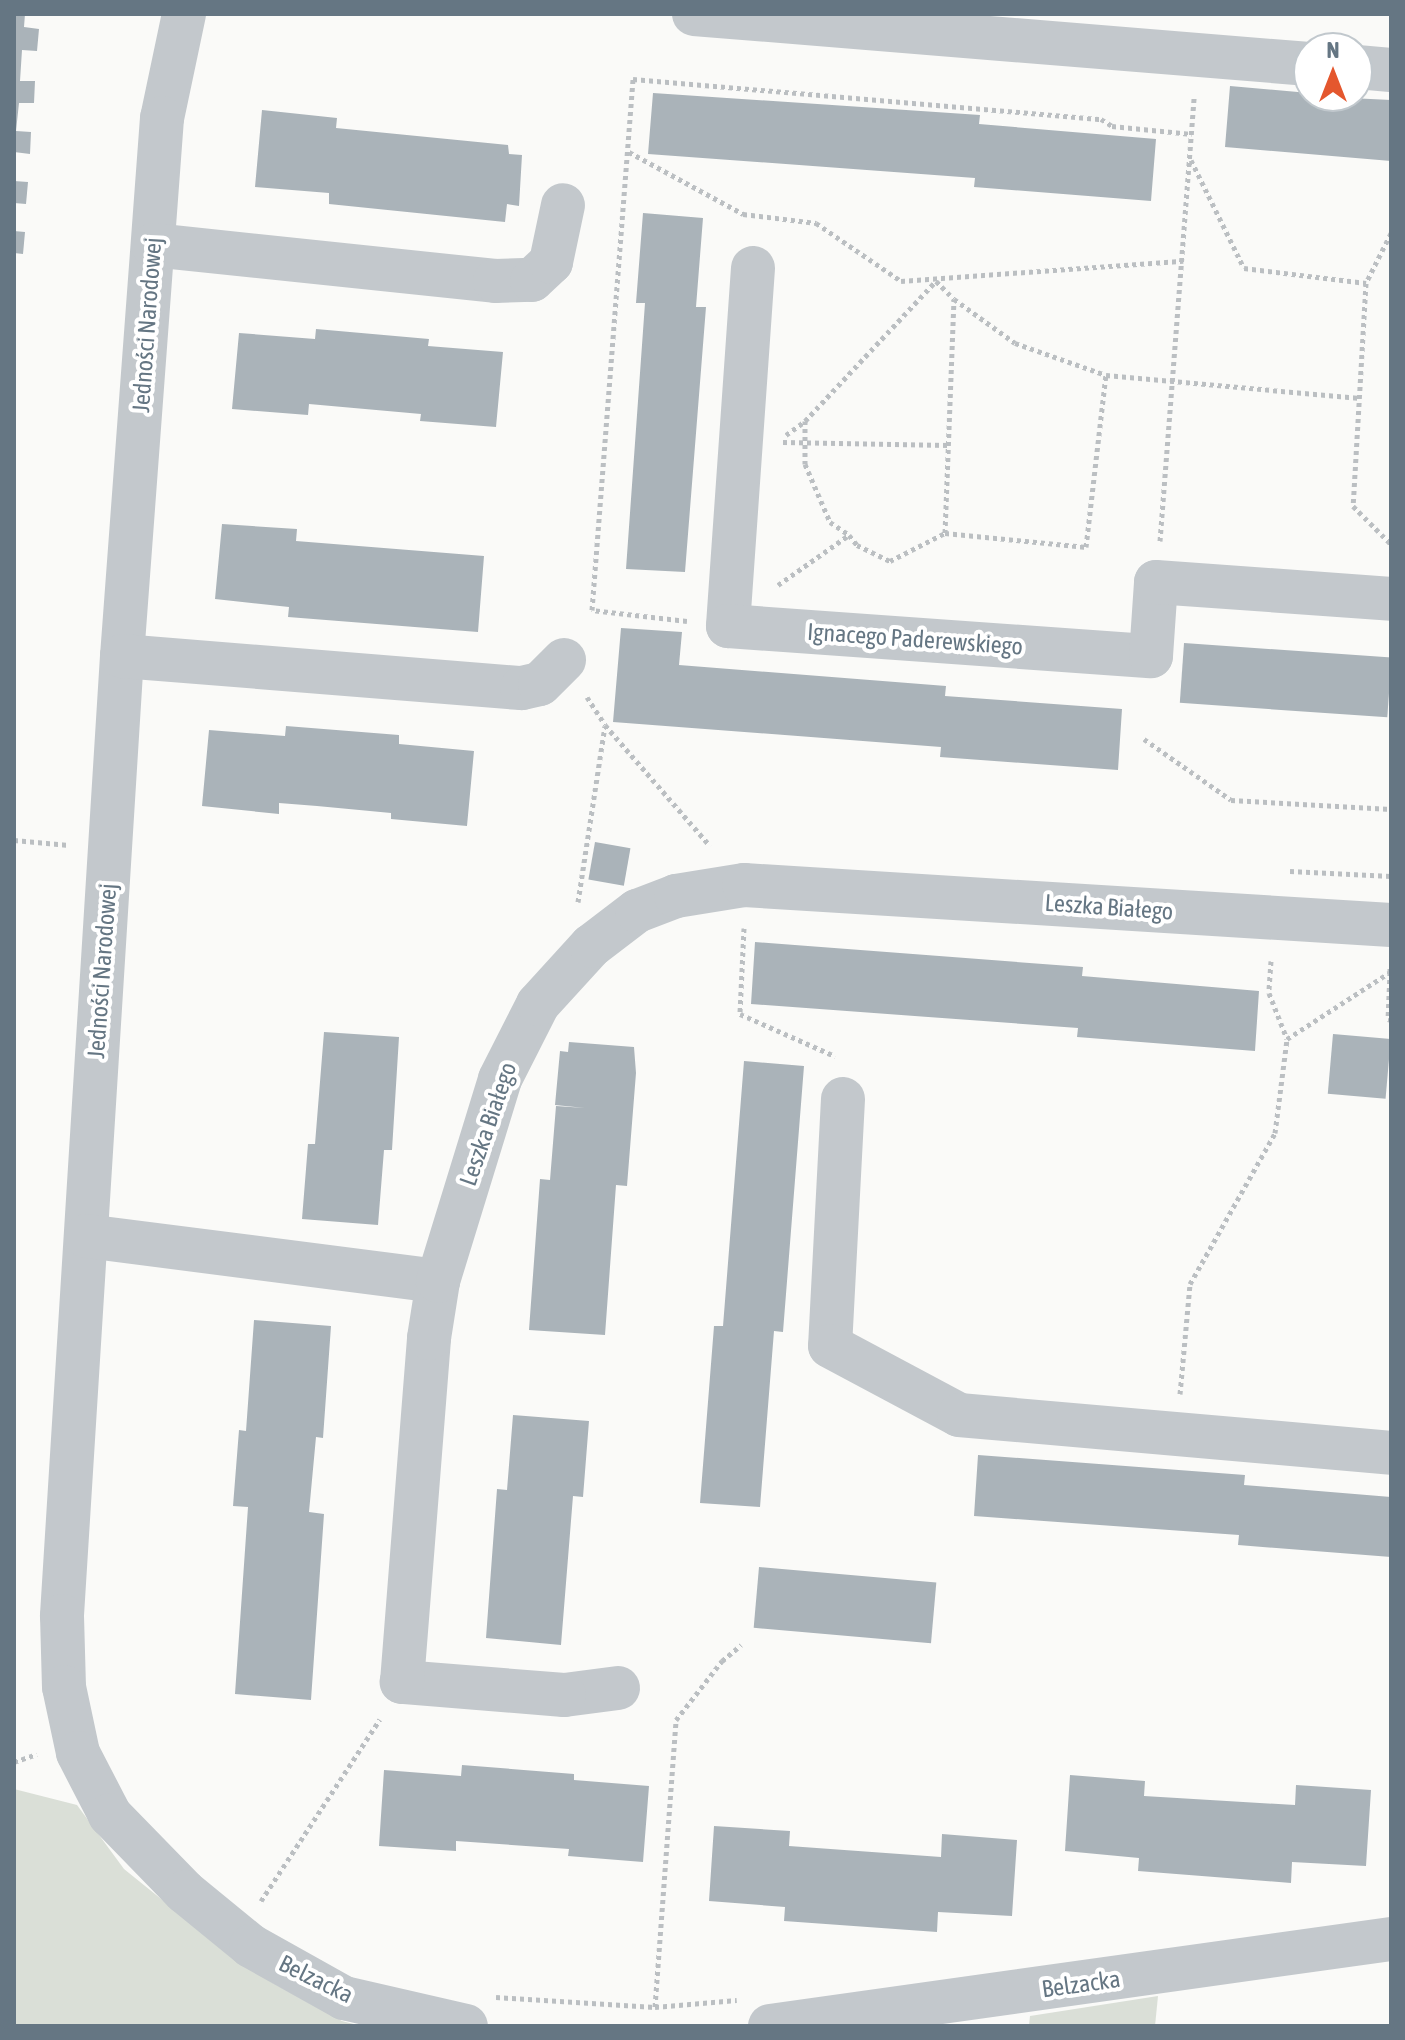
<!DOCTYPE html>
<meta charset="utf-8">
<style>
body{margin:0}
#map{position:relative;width:1405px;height:2040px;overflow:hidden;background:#fafaf8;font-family:"Asap Condensed",sans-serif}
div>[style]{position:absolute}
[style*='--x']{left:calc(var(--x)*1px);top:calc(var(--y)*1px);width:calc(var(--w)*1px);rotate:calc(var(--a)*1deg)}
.green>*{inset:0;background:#dadfd7}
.building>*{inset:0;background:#aab3b9;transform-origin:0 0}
.path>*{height:5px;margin-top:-2.5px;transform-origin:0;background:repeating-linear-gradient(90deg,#bbbfc2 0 4px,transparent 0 8px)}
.minor>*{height:44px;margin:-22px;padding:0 22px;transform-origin:22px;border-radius:22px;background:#c3c8cc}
span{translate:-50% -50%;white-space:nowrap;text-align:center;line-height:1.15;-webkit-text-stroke:8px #fff;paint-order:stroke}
.street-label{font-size:24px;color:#657683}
.frame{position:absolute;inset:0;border:16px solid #657683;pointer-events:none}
.north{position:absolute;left:1293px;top:32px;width:80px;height:80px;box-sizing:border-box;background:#fff;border:2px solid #c1c8cd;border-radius:50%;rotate:0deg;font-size:22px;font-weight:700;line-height:32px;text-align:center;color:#657683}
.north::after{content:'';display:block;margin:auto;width:28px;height:36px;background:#e4572e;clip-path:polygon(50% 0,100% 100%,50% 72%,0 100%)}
</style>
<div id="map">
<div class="green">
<i style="clip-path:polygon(14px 1789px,77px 1805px,124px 1869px,207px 1936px,271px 1982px,342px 2021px,361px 2026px,14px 2026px)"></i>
<i style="clip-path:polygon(1158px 1996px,1155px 2026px,1029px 2026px,1030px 2016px)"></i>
</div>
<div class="building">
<i style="clip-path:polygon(14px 14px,25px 14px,24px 27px,39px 29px,37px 51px,22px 50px,20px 81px,35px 81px,34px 103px,19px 103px,16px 131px,31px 132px,30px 154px,14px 152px)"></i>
<i style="clip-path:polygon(1230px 86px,1309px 93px,1309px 96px,1391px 100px,1391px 161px,1225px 147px)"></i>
<i style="clip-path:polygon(653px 93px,980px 115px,979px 124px,1156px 139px,1151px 201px,974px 187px,975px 178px,648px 154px)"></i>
<i style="clip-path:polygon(262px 110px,337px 118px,336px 128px,508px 145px,509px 154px,522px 155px,519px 206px,507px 204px,505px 222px,329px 204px,329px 193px,255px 187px)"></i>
<i style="clip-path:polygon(14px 181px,28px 182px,26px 204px,14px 203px)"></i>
<i style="clip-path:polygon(643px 213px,703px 218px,696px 307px,706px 307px,685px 572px,626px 569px,645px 303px,636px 303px)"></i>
<i style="clip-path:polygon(14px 231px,25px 232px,23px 254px,14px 253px)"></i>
<i style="clip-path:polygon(316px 329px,429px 339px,428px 346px,503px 352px,496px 427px,420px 421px,421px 414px,309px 404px,308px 415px,232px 409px,239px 333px,315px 339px)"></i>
<i style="clip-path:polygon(222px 524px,297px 529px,296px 541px,484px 556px,478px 632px,288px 617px,289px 607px,215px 599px)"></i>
<i style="clip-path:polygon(621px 628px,682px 632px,679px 665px,946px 686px,945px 696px,1122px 709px,1118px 770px,940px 757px,941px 747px,613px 722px)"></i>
<i style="left:1184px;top:643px;width:208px;height:60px;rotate:4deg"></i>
<i style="clip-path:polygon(286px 726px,399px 735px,399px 744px,474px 751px,467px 826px,391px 819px,391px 813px,317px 806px,279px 803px,279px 814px,202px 806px,209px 730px,285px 736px)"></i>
<i style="left:595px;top:842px;width:36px;height:38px;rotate:10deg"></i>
<i style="clip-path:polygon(755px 942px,1083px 967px,1082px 976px,1259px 991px,1255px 1051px,1077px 1037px,1078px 1028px,751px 1004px)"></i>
<i style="clip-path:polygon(324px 1032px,399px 1037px,392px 1150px,384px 1150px,378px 1225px,302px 1219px,308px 1144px,315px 1144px)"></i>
<i style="left:1333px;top:1034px;width:58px;height:60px;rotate:5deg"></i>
<i style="clip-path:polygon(569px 1042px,634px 1047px,636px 1073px,627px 1186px,616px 1185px,605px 1335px,529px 1330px,540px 1179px,550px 1180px,556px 1106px,585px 1108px,555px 1105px,560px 1051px,568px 1052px)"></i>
<i style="clip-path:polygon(744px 1061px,804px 1066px,783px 1332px,774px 1331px,760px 1507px,700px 1503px,714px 1326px,723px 1326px)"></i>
<i style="clip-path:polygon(254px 1320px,331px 1326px,323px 1438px,316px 1437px,309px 1512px,324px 1514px,311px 1700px,235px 1694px,248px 1507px,233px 1506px,239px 1430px,246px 1431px)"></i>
<i style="clip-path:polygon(513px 1415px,589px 1421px,583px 1497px,573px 1496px,561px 1645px,486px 1638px,497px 1489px,507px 1490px)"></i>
<i style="clip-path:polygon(978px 1455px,1245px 1475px,1244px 1485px,1391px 1497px,1391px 1557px,1238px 1545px,1239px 1535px,974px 1516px)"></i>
<i style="left:759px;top:1567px;width:178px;height:61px;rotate:5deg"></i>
<i style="clip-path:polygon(462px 1765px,574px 1774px,574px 1780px,649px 1786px,643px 1862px,568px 1856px,569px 1849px,456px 1841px,456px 1851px,379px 1846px,384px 1770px,461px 1776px)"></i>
<i style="clip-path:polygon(1070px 1775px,1145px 1781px,1144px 1796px,1295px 1805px,1296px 1785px,1371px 1790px,1366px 1866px,1292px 1862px,1291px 1883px,1138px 1871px,1139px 1858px,1065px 1851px)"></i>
<i style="clip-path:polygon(714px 1826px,790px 1831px,789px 1846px,941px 1857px,942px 1834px,1017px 1840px,1012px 1916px,938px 1912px,937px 1932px,784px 1921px,785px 1907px,709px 1901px)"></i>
</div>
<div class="path">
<i style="--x:629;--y:152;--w:130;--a:28.5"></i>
<i style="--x:743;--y:214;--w:74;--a:7"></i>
<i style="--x:816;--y:223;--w:103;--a:34.3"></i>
<i style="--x:901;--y:281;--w:283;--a:-4.1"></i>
<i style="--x:1191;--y:160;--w:120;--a:63.9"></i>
<i style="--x:1244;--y:268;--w:123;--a:7"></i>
<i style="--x:1391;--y:233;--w:56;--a:116.6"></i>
<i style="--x:1366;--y:283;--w:223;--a:93.3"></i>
<i style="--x:1353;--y:506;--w:54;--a:45"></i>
<i style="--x:805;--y:421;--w:43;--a:90"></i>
<i style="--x:805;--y:464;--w:63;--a:66.7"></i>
<i style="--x:830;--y:522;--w:23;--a:34"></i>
<i style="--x:849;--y:535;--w:13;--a:51"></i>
<i style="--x:857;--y:545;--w:37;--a:26"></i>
<i style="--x:890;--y:561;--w:62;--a:-27"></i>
<i style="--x:945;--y:533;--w:142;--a:5.7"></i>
<i style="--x:1086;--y:547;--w:173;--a:-83.4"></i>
<i style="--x:1106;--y:375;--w:255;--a:5.2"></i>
<i style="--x:786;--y:435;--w:24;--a:-36"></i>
<i style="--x:805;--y:421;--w:192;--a:-46.9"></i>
<i style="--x:936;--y:281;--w:25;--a:45"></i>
<i style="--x:954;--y:299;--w:75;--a:35.8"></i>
<i style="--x:1015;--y:343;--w:96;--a:19.4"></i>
<i style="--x:783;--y:442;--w:165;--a:1"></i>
<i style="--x:945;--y:533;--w:234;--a:-87.8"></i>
<i style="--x:1160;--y:541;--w:446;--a:-85.6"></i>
<i style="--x:778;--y:585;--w:87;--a:-35.2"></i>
<i style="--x:687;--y:621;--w:96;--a:-173.4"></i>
<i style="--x:592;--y:610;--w:533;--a:-85.58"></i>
<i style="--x:633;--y:79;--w:470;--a:4.9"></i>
<i style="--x:1101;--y:119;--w:13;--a:32"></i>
<i style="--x:1112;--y:126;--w:80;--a:5.7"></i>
<i style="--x:587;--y:697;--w:33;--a:57"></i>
<i style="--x:605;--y:725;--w:160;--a:49"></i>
<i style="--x:1144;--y:739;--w:106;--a:35"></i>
<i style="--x:1231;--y:800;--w:160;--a:3.2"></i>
<i style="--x:14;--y:840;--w:55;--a:5.2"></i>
<i style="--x:1290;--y:871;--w:101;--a:2.8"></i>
<i style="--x:578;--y:902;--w:178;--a:-81.3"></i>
<i style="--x:744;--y:928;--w:86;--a:92.7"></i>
<i style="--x:740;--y:1014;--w:104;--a:23.9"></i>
<i style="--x:1271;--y:961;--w:32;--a:94"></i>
<i style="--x:1269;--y:993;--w:49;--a:68.6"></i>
<i style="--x:1390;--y:972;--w:47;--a:92.4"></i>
<i style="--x:1388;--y:1019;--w:3;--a:18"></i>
<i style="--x:1180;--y:1394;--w:110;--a:-84.8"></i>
<i style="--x:1190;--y:1284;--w:173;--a:-60.6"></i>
<i style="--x:1275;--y:1133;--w:95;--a:-82.7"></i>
<i style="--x:1287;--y:1039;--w:123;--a:-33"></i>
<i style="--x:1390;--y:972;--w:5;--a:-90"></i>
<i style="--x:14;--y:1762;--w:24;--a:-19"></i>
<i style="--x:261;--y:1901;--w:217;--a:-56.8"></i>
<i style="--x:496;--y:1997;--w:159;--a:3.6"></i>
<i style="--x:655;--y:2007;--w:82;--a:-4.9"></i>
<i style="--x:655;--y:2007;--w:288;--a:-85.8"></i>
<i style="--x:676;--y:1720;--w:75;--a:-52.1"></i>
<i style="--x:722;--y:1661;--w:25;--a:-40"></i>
</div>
<div class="minor">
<i style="--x:184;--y:14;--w:106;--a:101.9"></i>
<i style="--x:162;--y:118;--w:539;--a:94.25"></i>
<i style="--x:122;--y:656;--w:962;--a:93.58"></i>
<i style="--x:62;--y:1616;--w:71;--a:88.4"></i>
<i style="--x:64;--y:1687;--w:67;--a:78"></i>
<i style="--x:78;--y:1753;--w:70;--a:62.7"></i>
<i style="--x:110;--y:1815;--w:107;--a:45.8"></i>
<i style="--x:185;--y:1892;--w:85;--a:39.3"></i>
<i style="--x:251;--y:1946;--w:107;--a:29.2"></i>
<i style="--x:344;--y:1998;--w:125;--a:12.9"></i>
<i style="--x:694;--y:14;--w:617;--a:4.65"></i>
<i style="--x:1357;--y:67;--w:34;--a:5"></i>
<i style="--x:153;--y:245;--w:344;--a:6"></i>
<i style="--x:495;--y:281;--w:37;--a:-2"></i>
<i style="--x:532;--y:280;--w:26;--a:-43"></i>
<i style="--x:551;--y:262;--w:58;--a:-78.1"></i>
<i style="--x:753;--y:268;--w:359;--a:94"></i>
<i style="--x:728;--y:626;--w:424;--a:4.1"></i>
<i style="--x:1151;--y:656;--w:74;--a:-86.1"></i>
<i style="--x:1156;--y:582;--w:236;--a:4.1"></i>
<i style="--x:122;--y:656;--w:401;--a:4.6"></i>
<i style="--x:522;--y:688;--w:18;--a:-13"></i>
<i style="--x:540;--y:684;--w:34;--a:-45"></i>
<i style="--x:843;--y:1099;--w:247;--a:93"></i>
<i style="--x:830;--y:1346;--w:146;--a:28.1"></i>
<i style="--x:959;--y:1415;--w:434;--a:5"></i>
<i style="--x:86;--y:1236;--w:355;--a:7.3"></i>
<i style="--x:618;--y:1688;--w:54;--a:172.6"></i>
<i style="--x:564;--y:1695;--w:163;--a:-175.4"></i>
<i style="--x:402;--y:1682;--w:345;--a:-85.5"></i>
<i style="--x:429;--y:1338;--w:58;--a:-81"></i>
<i style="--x:438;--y:1281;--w:211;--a:-72.9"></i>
<i style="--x:500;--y:1079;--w:84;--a:-63.1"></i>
<i style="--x:538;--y:1004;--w:79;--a:-47.6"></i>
<i style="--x:591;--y:946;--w:58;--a:-37.3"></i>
<i style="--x:637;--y:911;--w:42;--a:-21"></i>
<i style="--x:676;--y:896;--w:69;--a:-9.2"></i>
<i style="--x:744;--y:885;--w:648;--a:3.54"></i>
<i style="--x:770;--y:2026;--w:627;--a:-7.98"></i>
</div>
<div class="street-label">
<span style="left:147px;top:325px;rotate:-86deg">Jedności Narodowej</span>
<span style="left:915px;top:639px;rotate:4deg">Ignacego Paderewskiego</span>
<span style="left:1109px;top:907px;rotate:4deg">Leszka Białego</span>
<span style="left:102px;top:971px;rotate:-86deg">Jedności Narodowej</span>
<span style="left:488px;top:1124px;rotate:-71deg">Leszka Białego</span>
<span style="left:316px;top:1979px;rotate:26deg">Belzacka</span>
<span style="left:1081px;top:1984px;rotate:-8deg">Belzacka</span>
</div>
<div class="frame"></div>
<div class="north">N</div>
</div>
